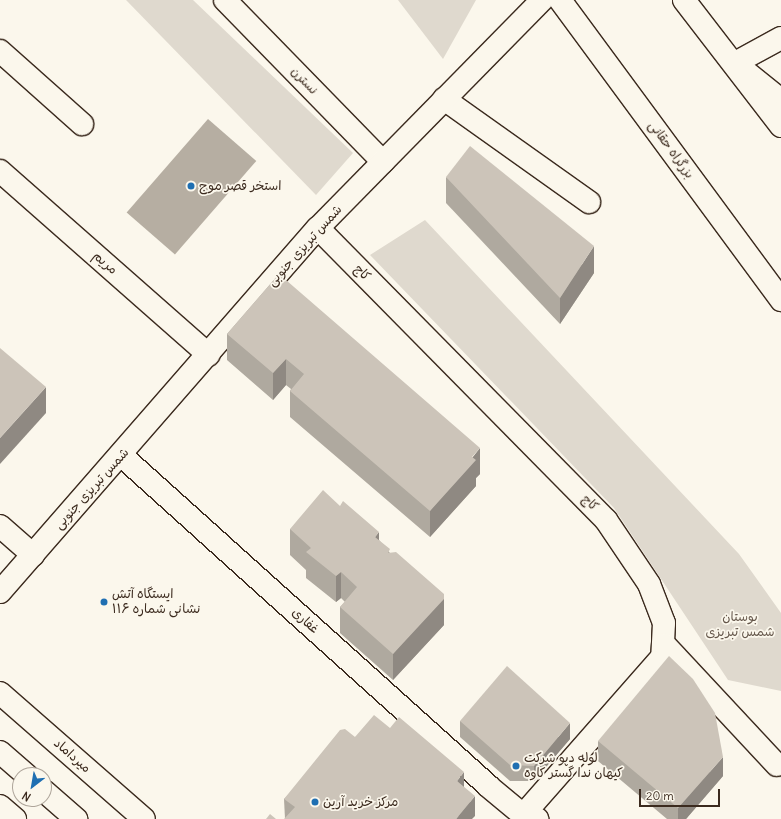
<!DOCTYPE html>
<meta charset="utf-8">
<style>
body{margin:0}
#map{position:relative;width:781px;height:819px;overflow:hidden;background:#fbf7ec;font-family:Delius,"Playpen Sans Arabic",sans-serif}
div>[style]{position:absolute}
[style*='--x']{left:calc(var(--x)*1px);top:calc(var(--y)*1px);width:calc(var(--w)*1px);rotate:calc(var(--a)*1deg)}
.green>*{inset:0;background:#dfd9ce}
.water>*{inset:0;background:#b6aea2;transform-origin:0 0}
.roads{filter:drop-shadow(1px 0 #3b2a1e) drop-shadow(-1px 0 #3b2a1e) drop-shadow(0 1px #3b2a1e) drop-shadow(0 -1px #3b2a1e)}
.minor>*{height:22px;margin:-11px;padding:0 11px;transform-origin:11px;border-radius:11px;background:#fbf7ec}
.major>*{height:22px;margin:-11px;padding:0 11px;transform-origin:11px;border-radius:11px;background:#fbf7ec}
.highway>*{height:22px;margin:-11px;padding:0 11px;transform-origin:11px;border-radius:11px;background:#fbf7ec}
.wall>*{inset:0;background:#afa99f}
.shaded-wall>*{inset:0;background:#8f8982}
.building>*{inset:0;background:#ccc4b9}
.dots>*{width:11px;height:11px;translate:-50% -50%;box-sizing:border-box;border:2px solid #fbf7ec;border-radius:50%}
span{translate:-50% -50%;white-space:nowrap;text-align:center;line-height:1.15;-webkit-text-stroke:3.5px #fbf7ec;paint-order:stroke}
.street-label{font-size:13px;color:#3b2a1e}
.poi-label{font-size:13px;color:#3b2a1e}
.left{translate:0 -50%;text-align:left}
.park-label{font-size:13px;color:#64564a}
.north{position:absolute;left:12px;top:767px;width:40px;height:40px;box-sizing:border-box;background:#fbf7ec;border:1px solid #aea59a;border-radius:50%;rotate:211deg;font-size:11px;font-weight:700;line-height:16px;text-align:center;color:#3b2a1e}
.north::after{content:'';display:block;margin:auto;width:14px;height:18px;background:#1f6fb2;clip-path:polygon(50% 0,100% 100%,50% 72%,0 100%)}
.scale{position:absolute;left:639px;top:789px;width:81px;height:18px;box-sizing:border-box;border:2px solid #3b2a1e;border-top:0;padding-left:5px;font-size:12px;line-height:14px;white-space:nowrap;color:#3b2a1e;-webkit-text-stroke:3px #fbf7ec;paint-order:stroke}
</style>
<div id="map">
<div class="green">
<i style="clip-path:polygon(126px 0,193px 0,353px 153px,316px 195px)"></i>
<i style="clip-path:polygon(398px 0,476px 0,443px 59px)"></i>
<i style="clip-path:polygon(425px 220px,739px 554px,781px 613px,781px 691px,728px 680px,614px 508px,370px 255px)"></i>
</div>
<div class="water">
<i style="left:208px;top:119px;width:64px;height:124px;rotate:41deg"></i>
</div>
<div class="roads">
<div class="minor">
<i style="--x:225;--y:0;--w:226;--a:45.7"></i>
<i style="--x:781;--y:38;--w:52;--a:151.5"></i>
<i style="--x:735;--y:63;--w:59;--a:38.8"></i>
<i style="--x:0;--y:51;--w:110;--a:41.7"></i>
<i style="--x:444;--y:99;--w:178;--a:35.4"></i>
<i style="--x:0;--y:171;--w:278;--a:41.4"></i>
<i style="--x:318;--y:228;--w:410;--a:45.4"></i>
<i style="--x:606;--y:520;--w:77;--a:56.1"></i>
<i style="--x:649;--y:584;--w:42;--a:69"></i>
<i style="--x:664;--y:623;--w:34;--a:93"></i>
<i style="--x:662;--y:657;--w:210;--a:131.3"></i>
<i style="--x:122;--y:456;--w:493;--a:42"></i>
<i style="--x:488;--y:786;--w:45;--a:39.6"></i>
<i style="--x:523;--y:815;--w:15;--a:16"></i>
<i style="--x:0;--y:526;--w:44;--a:41.3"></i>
<i style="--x:0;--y:592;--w:483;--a:-48.9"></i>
<i style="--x:318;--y:228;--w:320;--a:-45.5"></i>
<i style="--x:665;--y:645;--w:164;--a:47"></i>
</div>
<div class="major">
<i style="--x:0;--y:693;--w:191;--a:41.2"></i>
<i style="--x:0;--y:752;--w:35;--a:41"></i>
<i style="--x:44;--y:791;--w:43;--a:41.2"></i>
<i style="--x:0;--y:806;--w:20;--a:41"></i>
</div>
<div class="highway">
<i style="--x:560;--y:0;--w:373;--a:53.6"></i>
<i style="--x:684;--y:0;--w:159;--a:52.4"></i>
</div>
</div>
<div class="wall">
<i style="clip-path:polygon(446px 177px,594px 273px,560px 324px,446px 203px)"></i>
<i style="clip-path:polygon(279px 274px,480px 474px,476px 478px,476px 486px,430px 537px,290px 417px,290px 391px,291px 389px,286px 385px,273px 400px,227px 360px,227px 334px)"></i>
<i style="clip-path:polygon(290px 529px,379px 540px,390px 553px,444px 625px,393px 680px,340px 633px,340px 607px,345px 602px,341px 598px,336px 602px,306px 578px,306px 570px,290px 555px)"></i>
<i style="clip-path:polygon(460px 721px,570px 739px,534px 781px,510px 781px,460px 737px)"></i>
<i style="clip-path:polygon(390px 728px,464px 787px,475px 816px,285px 819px,284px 799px,355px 737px)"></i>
<i style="clip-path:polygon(598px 741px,723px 776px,686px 819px,667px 819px,598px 761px)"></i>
</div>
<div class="shaded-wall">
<i style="clip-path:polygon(594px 246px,594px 273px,560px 324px,560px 298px)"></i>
<i style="clip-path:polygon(286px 359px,286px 385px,273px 400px,273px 373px)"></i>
<i style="clip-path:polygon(46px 387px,46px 413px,0 464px,0 438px)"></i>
<i style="clip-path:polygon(480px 448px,480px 474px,476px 478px,476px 486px,430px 537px,430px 511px)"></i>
<i style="clip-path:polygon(379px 532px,379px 558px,375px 537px)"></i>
<i style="clip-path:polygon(341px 572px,341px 598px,336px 602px,336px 576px)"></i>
<i style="clip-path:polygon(444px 594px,444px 625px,393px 680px,393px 654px)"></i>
<i style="clip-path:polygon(570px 723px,570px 739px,534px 781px,534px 766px)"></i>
<i style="clip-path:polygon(723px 757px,723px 776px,686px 819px,678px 819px,678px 808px)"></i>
<i style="clip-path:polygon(464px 772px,464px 792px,457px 781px)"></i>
<i style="clip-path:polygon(475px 796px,475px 816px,472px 819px,456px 819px)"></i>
</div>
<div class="building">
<i style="clip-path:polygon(470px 146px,594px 246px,560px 298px,446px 177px)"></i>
<i style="clip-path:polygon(279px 274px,480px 448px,472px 457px,476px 460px,430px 511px,290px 391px,304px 374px,286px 359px,273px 373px,227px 334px)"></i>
<i style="clip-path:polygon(0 348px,46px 387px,0 438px)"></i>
<i style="clip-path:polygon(323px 490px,340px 506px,343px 501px,379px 532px,375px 537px,390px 549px,388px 553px,396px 552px,444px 594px,444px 599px,393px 654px,340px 607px,357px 587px,341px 572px,336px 576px,306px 552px,311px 548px,290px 529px)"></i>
<i style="clip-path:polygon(669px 656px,693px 679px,715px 713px,723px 757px,678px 808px,598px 741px)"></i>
<i style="clip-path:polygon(507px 666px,570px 723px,534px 766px,510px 765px,460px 721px)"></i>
<i style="clip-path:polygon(374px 715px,390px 728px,399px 717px,464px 772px,457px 781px,475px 796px,456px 819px,284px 819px,295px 807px,284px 799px,340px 730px,345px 729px,355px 737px)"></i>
<i style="clip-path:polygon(270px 814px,276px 819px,266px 819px)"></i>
</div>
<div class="dots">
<i style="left:191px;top:186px;background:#1f6fb2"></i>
<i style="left:104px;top:602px;background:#1f6fb2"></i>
<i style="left:516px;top:766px;background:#1f6fb2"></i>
<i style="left:315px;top:802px;background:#1f6fb2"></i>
</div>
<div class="street-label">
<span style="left:304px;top:81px;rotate:46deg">نسترن</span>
<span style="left:671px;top:150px;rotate:54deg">بزرگراه حقانی</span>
<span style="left:305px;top:246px;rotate:-48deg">شمس تبریزی جنوبی</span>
<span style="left:105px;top:263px;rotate:41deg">مریم</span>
<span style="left:362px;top:273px;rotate:45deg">کاج</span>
<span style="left:92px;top:489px;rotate:-48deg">شمس تبریزی جنوبی</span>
<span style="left:590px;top:503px;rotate:45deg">کاج</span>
<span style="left:305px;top:621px;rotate:42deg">غفارى</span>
<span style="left:72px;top:756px;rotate:41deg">میرداماد</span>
</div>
<div class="poi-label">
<span class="left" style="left:199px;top:186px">استخر قصر موج</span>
<span class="left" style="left:112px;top:602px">ایستگاه آتش<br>نشانی شماره ۱۱۶</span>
<span class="left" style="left:524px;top:766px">لوله دپو شرکت<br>کیهان ندا گستر کاوه</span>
<span class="left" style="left:323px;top:802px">مرکز خرید آرین</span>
</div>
<div class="park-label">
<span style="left:740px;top:625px">بوستان<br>شمس تبریزی</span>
</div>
<div class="north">N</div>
<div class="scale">20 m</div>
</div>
